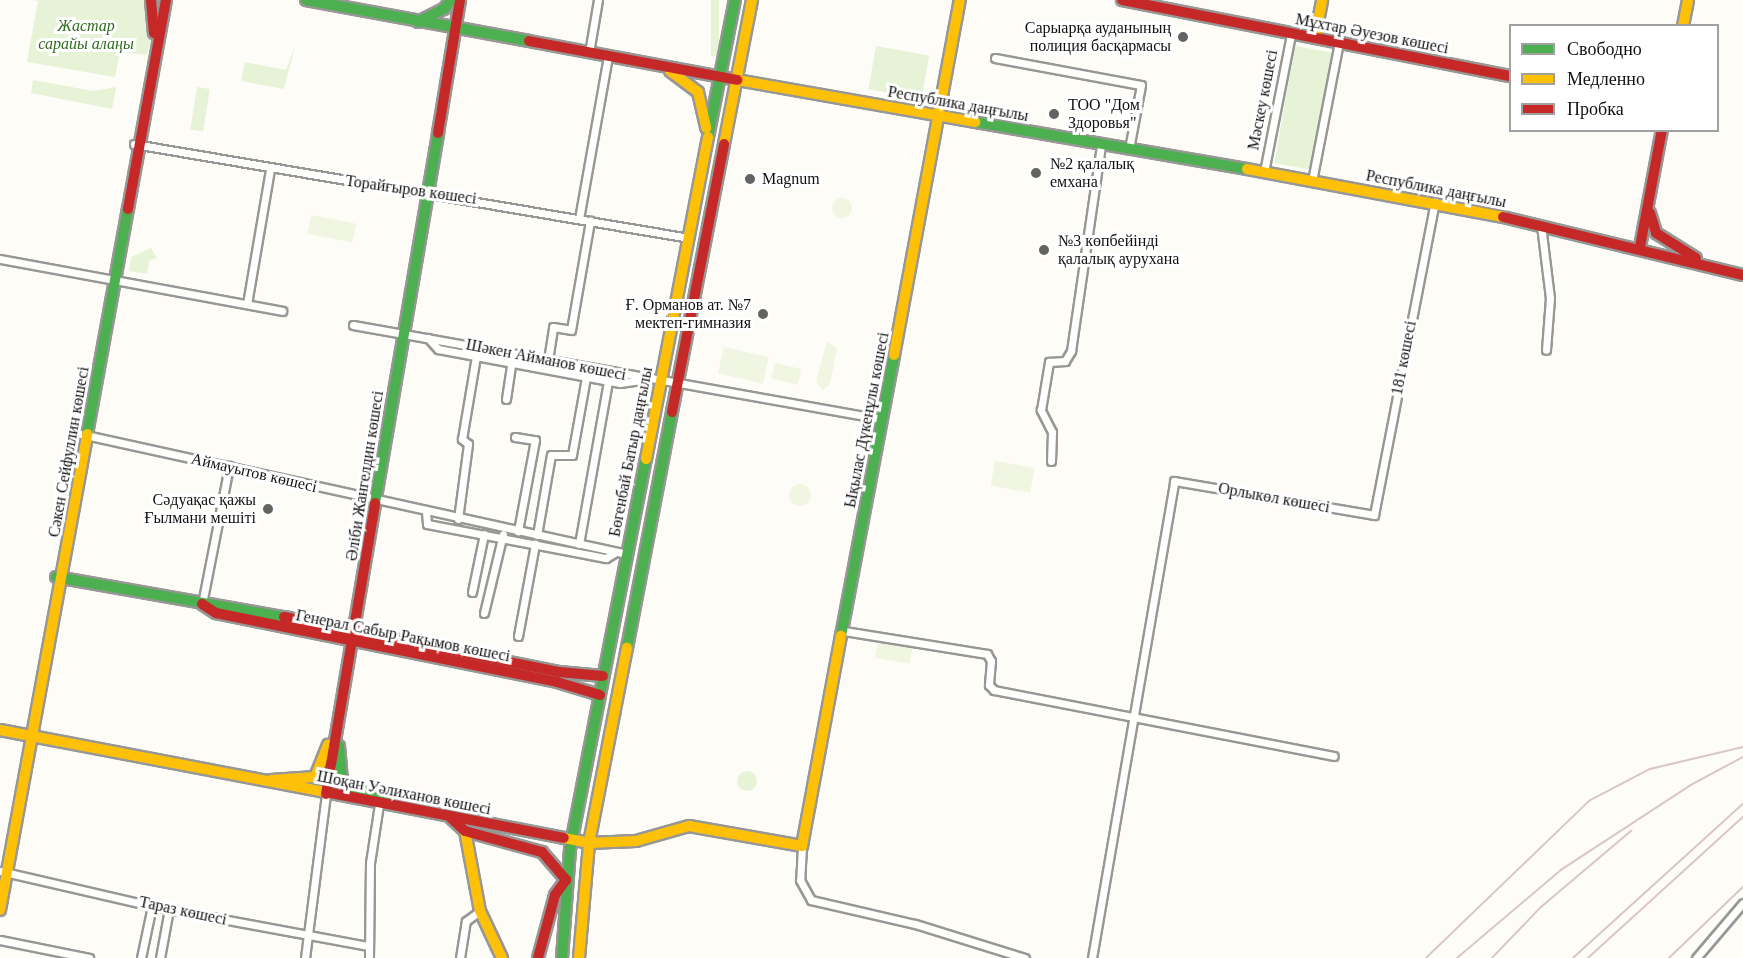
<!DOCTYPE html>
<meta charset="utf-8">
<style>
body{margin:0}
#map{position:relative;width:1743px;height:958px;overflow:hidden;background:#fdfcf7;font-family:Georgia,serif}
div>[style]{position:absolute}
[style*='--x']{left:calc(var(--x)*1px);top:calc(var(--y)*1px);width:calc(var(--w)*1px);rotate:calc(var(--a)*1deg)}
.green>*{inset:0;background:#e7f3d7;transform-origin:0 0}
.round{border-radius:50%}
.pitch>*{inset:0;background:#f0f6e1;transform-origin:0 0}
.roads{filter:drop-shadow(2px 0 #979795) drop-shadow(-2px 0 #979795) drop-shadow(0 2px #979795) drop-shadow(0 -2px #979795)}
.street>*{height:7px;margin:-3.5px;padding:0 3.5px;transform-origin:3.5px;border-radius:3.5px;background:#fffffe}
.fast>*{height:10px;margin:-5px;padding:0 5px;transform-origin:5px;border-radius:5px;background:#4caf50}
.slow>*{height:10px;margin:-5px;padding:0 5px;transform-origin:5px;border-radius:5px;background:#ffc107}
.jam>*{height:10px;margin:-5px;padding:0 5px;transform-origin:5px;border-radius:5px;background:#c62828}
.rail>*{height:1.5px;margin:-0.75px;padding:0 0.75px;transform-origin:0.75px;border-radius:0.75px;background:#d9c6c7}
.dots>*{width:16px;height:16px;translate:-50% -50%;box-sizing:border-box;border:3px solid #fff;border-radius:50%}
span{translate:-50% -50%;white-space:nowrap;text-align:center;line-height:1.15;-webkit-text-stroke:6px #fff;paint-order:stroke}
.park-label{font-size:16px;color:#2f6b1f;font-style:italic}
.poi-label{font-size:16px;color:#111}
.right{translate:-100% -50%;text-align:right}
.left{translate:0 -50%;text-align:left}
.street-label{font-size:16px;color:#111}
.legend{position:absolute;left:1509px;top:24px;width:210px;height:108px;box-sizing:border-box;background:#fff;border:2px solid #a0a0a0;margin:0;padding:8px 10px;list-style:none;font-size:18px;color:#111}
.legend li{display:flex;align-items:center;gap:12px;height:30px}
.legend b{width:30px;border:2px solid #a0a0a0}
</style>
<div id="map">
<div class="green">
<i style="clip-path:polygon(32px 0,160px 0,147px 55px,120px 52px,115px 77px,27px 62px,38px 1px)"></i>
<i style="left:711px;top:0;width:8px;height:56px"></i>
<i style="clip-path:polygon(295px 46px,284px 89px,241px 81px,245px 62px,286px 70px)"></i>
<i style="left:876px;top:46px;width:54px;height:44px;rotate:10deg"></i>
<i style="left:1295px;top:46px;width:40px;height:119px;rotate:10deg"></i>
<i style="clip-path:polygon(33px 80px,93px 91px,116px 87px,112px 109px,31px 93px)"></i>
<i style="left:197px;top:87px;width:13px;height:43px;rotate:9deg"></i>
<i style="clip-path:polygon(151px 248px,157px 258px,149px 261px,147px 274px,129px 271px,131px 257px)"></i>
<i class="round" style="left:737px;top:771px;width:20px;height:20px"></i>
</div>
<div class="pitch">
<i class="round" style="left:832px;top:198px;width:20px;height:20px"></i>
<i style="left:311px;top:215px;width:46px;height:19px;rotate:11deg"></i>
<i style="clip-path:polygon(827px 341px,837px 348px,830px 384px,823px 390px,816px 382px)"></i>
<i style="left:724px;top:347px;width:46px;height:27px;rotate:13deg"></i>
<i style="left:775px;top:363px;width:27px;height:16px;rotate:13deg"></i>
<i style="left:995px;top:461px;width:40px;height:25px;rotate:10deg"></i>
<i class="round" style="left:789px;top:484px;width:22px;height:22px"></i>
<i style="left:878px;top:641px;width:35px;height:17px;rotate:10deg"></i>
</div>
<div class="roads">
<div class="street">
<i style="--x:589;--y:53;--w:54;--a:-80.4"></i>
<i style="--x:995;--y:58;--w:148;--a:10.5"></i>
<i style="--x:1141;--y:85;--w:65;--a:100.6"></i>
<i style="--x:134;--y:144;--w:563;--a:9.61"></i>
<i style="--x:1264;--y:172;--w:141;--a:-78.9"></i>
<i style="--x:1312;--y:181;--w:142;--a:-79"></i>
<i style="--x:579;--y:219;--w:166;--a:-79.9"></i>
<i style="--x:1541;--y:225;--w:74;--a:83"></i>
<i style="--x:1550;--y:298;--w:52;--a:94.4"></i>
<i style="--x:0;--y:259;--w:287;--a:10.4"></i>
<i style="--x:247;--y:304;--w:137;--a:-80.3"></i>
<i style="--x:353;--y:325;--w:537;--a:10.08"></i>
<i style="--x:428;--y:338;--w:15;--a:48"></i>
<i style="--x:438;--y:349;--w:185;--a:10.6"></i>
<i style="--x:620;--y:383;--w:30;--a:-8"></i>
<i style="--x:548;--y:360;--w:33;--a:-81"></i>
<i style="--x:553;--y:327;--w:18;--a:9"></i>
<i style="--x:571;--y:330;--w:111;--a:-80.1"></i>
<i style="--x:506;--y:399;--w:40;--a:-81.5"></i>
<i style="--x:81;--y:434;--w:559;--a:12.4"></i>
<i style="--x:515;--y:437;--w:20;--a:9"></i>
<i style="--x:535;--y:440;--w:93;--a:100.6"></i>
<i style="--x:1051;--y:461;--w:29;--a:-88"></i>
<i style="--x:1052;--y:432;--w:25;--a:-117"></i>
<i style="--x:1041;--y:410;--w:49;--a:-80.5"></i>
<i style="--x:1049;--y:362;--w:16;--a:-4"></i>
<i style="--x:1065;--y:361;--w:12;--a:-59"></i>
<i style="--x:1071;--y:351;--w:208;--a:-81.7"></i>
<i style="--x:426;--y:512;--w:12;--a:85"></i>
<i style="--x:427;--y:524;--w:182;--a:10.8"></i>
<i style="--x:606;--y:558;--w:12;--a:-31"></i>
<i style="--x:458;--y:519;--w:76;--a:-82.4"></i>
<i style="--x:468;--y:444;--w:8;--a:-140"></i>
<i style="--x:462;--y:439;--w:84;--a:-80.4"></i>
<i style="--x:537;--y:535;--w:81;--a:-80.1"></i>
<i style="--x:551;--y:455;--w:21;--a:0"></i>
<i style="--x:572;--y:455;--w:79;--a:-79.8"></i>
<i style="--x:579;--y:544;--w:166;--a:-79.9"></i>
<i style="--x:472;--y:592;--w:59;--a:-78.3"></i>
<i style="--x:202;--y:604;--w:141;--a:-78.9"></i>
<i style="--x:484;--y:613;--w:81;--a:-76.5"></i>
<i style="--x:844;--y:631;--w:145;--a:9.1"></i>
<i style="--x:987;--y:654;--w:8;--a:60"></i>
<i style="--x:991;--y:661;--w:24;--a:95"></i>
<i style="--x:989;--y:685;--w:7;--a:45"></i>
<i style="--x:994;--y:690;--w:346;--a:11"></i>
<i style="--x:518;--y:636;--w:94;--a:-79.5"></i>
<i style="--x:802;--y:846;--w:34;--a:93"></i>
<i style="--x:800;--y:880;--w:23;--a:61"></i>
<i style="--x:811;--y:900;--w:107;--a:13"></i>
<i style="--x:915;--y:924;--w:115;--a:17.2"></i>
<i style="--x:0;--y:871;--w:156;--a:13"></i>
<i style="--x:152;--y:906;--w:219;--a:10.5"></i>
<i style="--x:0;--y:940;--w:91;--a:11.4"></i>
<i style="--x:141;--y:958;--w:53;--a:-78.1"></i>
<i style="--x:160;--y:958;--w:50;--a:-79.6"></i>
<i style="--x:305;--y:958;--w:165;--a:-82.7"></i>
<i style="--x:369;--y:958;--w:95;--a:-89.4"></i>
<i style="--x:370;--y:863;--w:60;--a:-81.3"></i>
<i style="--x:460;--y:958;--w:37;--a:-81"></i>
<i style="--x:466;--y:921;--w:17;--a:-36"></i>
<i style="--x:1092;--y:958;--w:484;--a:-80.2"></i>
<i style="--x:1174;--y:481;--w:203;--a:9.6"></i>
<i style="--x:1374;--y:515;--w:319;--a:-79"></i>
<i style="--x:1696;--y:958;--w:72;--a:-49.5"></i>
</div>
<div class="fast">
<i style="--x:306;--y:0;--w:227;--a:10.4"></i>
<i style="--x:418;--y:22;--w:29;--a:-27"></i>
<i style="--x:444;--y:9;--w:11;--a:-52"></i>
<i style="--x:975;--y:122;--w:276;--a:9.8"></i>
<i style="--x:708;--y:137;--w:140;--a:-78.9"></i>
<i style="--x:87;--y:434;--w:229;--a:-79.7"></i>
<i style="--x:375;--y:503;--w:375;--a:-80.3"></i>
<i style="--x:56;--y:577;--w:231;--a:10"></i>
<i style="--x:841;--y:636;--w:286;--a:-79.3"></i>
<i style="--x:627;--y:648;--w:240;--a:-79.2"></i>
<i style="--x:339;--y:746;--w:37;--a:85"></i>
<i style="--x:342;--y:783;--w:51;--a:23.1"></i>
<i style="--x:562;--y:958;--w:109;--a:-85.8"></i>
<i style="--x:570;--y:849;--w:397;--a:-79"></i>
</div>
<div class="slow">
<i style="--x:1683;--y:26;--w:26;--a:-79"></i>
<i style="--x:1315;--y:37;--w:38;--a:-79"></i>
<i style="--x:670;--y:71;--w:35;--a:37"></i>
<i style="--x:698;--y:92;--w:37;--a:77"></i>
<i style="--x:737;--y:80;--w:242;--a:10"></i>
<i style="--x:724;--y:144;--w:147;--a:-79"></i>
<i style="--x:1247;--y:169;--w:260;--a:10.6"></i>
<i style="--x:894;--y:355;--w:361;--a:-79.5"></i>
<i style="--x:646;--y:459;--w:328;--a:-79.1"></i>
<i style="--x:0;--y:730;--w:337;--a:10.8"></i>
<i style="--x:271;--y:780;--w:44;--a:-3.9"></i>
<i style="--x:315;--y:777;--w:35;--a:-68"></i>
<i style="--x:465;--y:831;--w:81;--a:79.4"></i>
<i style="--x:480;--y:911;--w:52;--a:64.9"></i>
<i style="--x:564;--y:838;--w:25;--a:11"></i>
<i style="--x:589;--y:843;--w:47;--a:-2.4"></i>
<i style="--x:636;--y:841;--w:55;--a:-15.8"></i>
<i style="--x:689;--y:826;--w:115;--a:10"></i>
<i style="--x:802;--y:846;--w:214;--a:-79.5"></i>
<i style="--x:0;--y:910;--w:484;--a:-79.6"></i>
<i style="--x:579;--y:958;--w:115;--a:-85"></i>
<i style="--x:589;--y:843;--w:199;--a:-79"></i>
</div>
<div class="jam">
<i style="--x:151;--y:0;--w:33;--a:85"></i>
<i style="--x:1122;--y:0;--w:395;--a:11.1"></i>
<i style="--x:529;--y:41;--w:212;--a:10.6"></i>
<i style="--x:438;--y:133;--w:135;--a:-80.6"></i>
<i style="--x:128;--y:209;--w:212;--a:-79.7"></i>
<i style="--x:1650;--y:213;--w:21;--a:73"></i>
<i style="--x:1656;--y:233;--w:47;--a:32"></i>
<i style="--x:1503;--y:217;--w:247;--a:13.6"></i>
<i style="--x:1640;--y:247;--w:119;--a:-79.4"></i>
<i style="--x:672;--y:412;--w:273;--a:-79"></i>
<i style="--x:202;--y:604;--w:17;--a:33"></i>
<i style="--x:216;--y:613;--w:348;--a:11.4"></i>
<i style="--x:557;--y:682;--w:45;--a:16.8"></i>
<i style="--x:284;--y:617;--w:280;--a:11.3"></i>
<i style="--x:559;--y:672;--w:44;--a:5.2"></i>
<i style="--x:331;--y:793;--w:237;--a:10.9"></i>
<i style="--x:326;--y:794;--w:295;--a:-80.4"></i>
<i style="--x:451;--y:818;--w:19;--a:43"></i>
<i style="--x:465;--y:831;--w:80;--a:15.3"></i>
<i style="--x:542;--y:852;--w:37;--a:49"></i>
<i style="--x:538;--y:958;--w:65;--a:-74.9"></i>
<i style="--x:555;--y:895;--w:19;--a:-54"></i>
</div>
</div>
<div class="rail">
<i style="--x:1426;--y:958;--w:226;--a:-43.9"></i>
<i style="--x:1589;--y:801;--w:69;--a:-27.7"></i>
<i style="--x:1650;--y:769;--w:96;--a:-13.3"></i>
<i style="--x:1457;--y:958;--w:136;--a:-40.2"></i>
<i style="--x:1561;--y:870;--w:155;--a:-33.2"></i>
<i style="--x:1691;--y:785;--w:59;--a:-28.3"></i>
<i style="--x:1492;--y:958;--w:71;--a:-46.1"></i>
<i style="--x:1541;--y:907;--w:118;--a:-40.2"></i>
<i style="--x:1573;--y:958;--w:229;--a:-42.2"></i>
<i style="--x:1588;--y:958;--w:210;--a:-42.3"></i>
<i style="--x:1669;--y:958;--w:103;--a:-43.8"></i>
</div>
<div class="dots">
<i style="left:1183px;top:37px;background:#646362"></i>
<i style="left:1054px;top:114px;background:#646362"></i>
<i style="left:1036px;top:173px;background:#646362"></i>
<i style="left:750px;top:179px;background:#646362"></i>
<i style="left:1044px;top:250px;background:#646362"></i>
<i style="left:763px;top:314px;background:#646362"></i>
<i style="left:268px;top:509px;background:#646362"></i>
</div>
<div class="park-label">
<span style="left:86px;top:35px">Жастар<br>сарайы алаңы</span>
</div>
<div class="poi-label">
<span class="right" style="left:1171px;top:37px">Сарыарқа ауданының<br>полиция басқармасы</span>
<span class="left" style="left:1068px;top:114px">ТОО "Дом<br>Здоровья"</span>
<span class="left" style="left:1050px;top:173px">№2 қалалық<br>емхана</span>
<span class="left" style="left:762px;top:179px">Magnum</span>
<span class="left" style="left:1058px;top:250px">№3 көпбейінді<br>қалалық аурухана</span>
<span class="right" style="left:751px;top:314px">Ғ. Орманов ат. №7<br>мектеп-гимназия</span>
<span class="right" style="left:256px;top:509px">Сәдуақас қажы<br>Ғылмани мешіті</span>
</div>
<div class="street-label">
<span style="left:1372px;top:34px;rotate:11deg">Мұхтар Әуезов көшесі</span>
<span style="left:1263px;top:100px;rotate:-79deg">Мәскеу көшесі</span>
<span style="left:958px;top:104px;rotate:10deg">Республика даңғылы</span>
<span style="left:1436px;top:189px;rotate:11deg">Республика даңғылы</span>
<span style="left:411px;top:190px;rotate:8deg">Торайғыров көшесі</span>
<span style="left:1404px;top:358px;rotate:-79deg">181 көшесі</span>
<span style="left:546px;top:360px;rotate:11deg">Шәкен Айманов көшесі</span>
<span style="left:867px;top:420px;rotate:-79deg">Ықылас Дүкенұлы көшесі</span>
<span style="left:69px;top:452px;rotate:-80deg">Сәкен Сейфуллин көшесі</span>
<span style="left:631px;top:452px;rotate:-79deg">Бөгенбай Батыр даңғылы</span>
<span style="left:254px;top:473px;rotate:13deg">Аймауытов көшесі</span>
<span style="left:365px;top:476px;rotate:-81deg">Әліби Жангелдин көшесі</span>
<span style="left:1274px;top:498px;rotate:10deg">Орлыкөл көшесі</span>
<span style="left:403px;top:636px;rotate:11deg">Генерал Сабыр Рақымов көшесі</span>
<span style="left:404px;top:793px;rotate:11deg">Шоқан Уәлиханов көшесі</span>
<span style="left:183px;top:911px;rotate:12deg">Тараз көшесі</span>
</div>
<ul class="legend">
<li><b style="height:8px;background:#4caf50"></b>Свободно</li>
<li><b style="height:8px;background:#ffc107"></b>Медленно</li>
<li><b style="height:8px;background:#c62828"></b>Пробка</li>
</ul>
</div>
